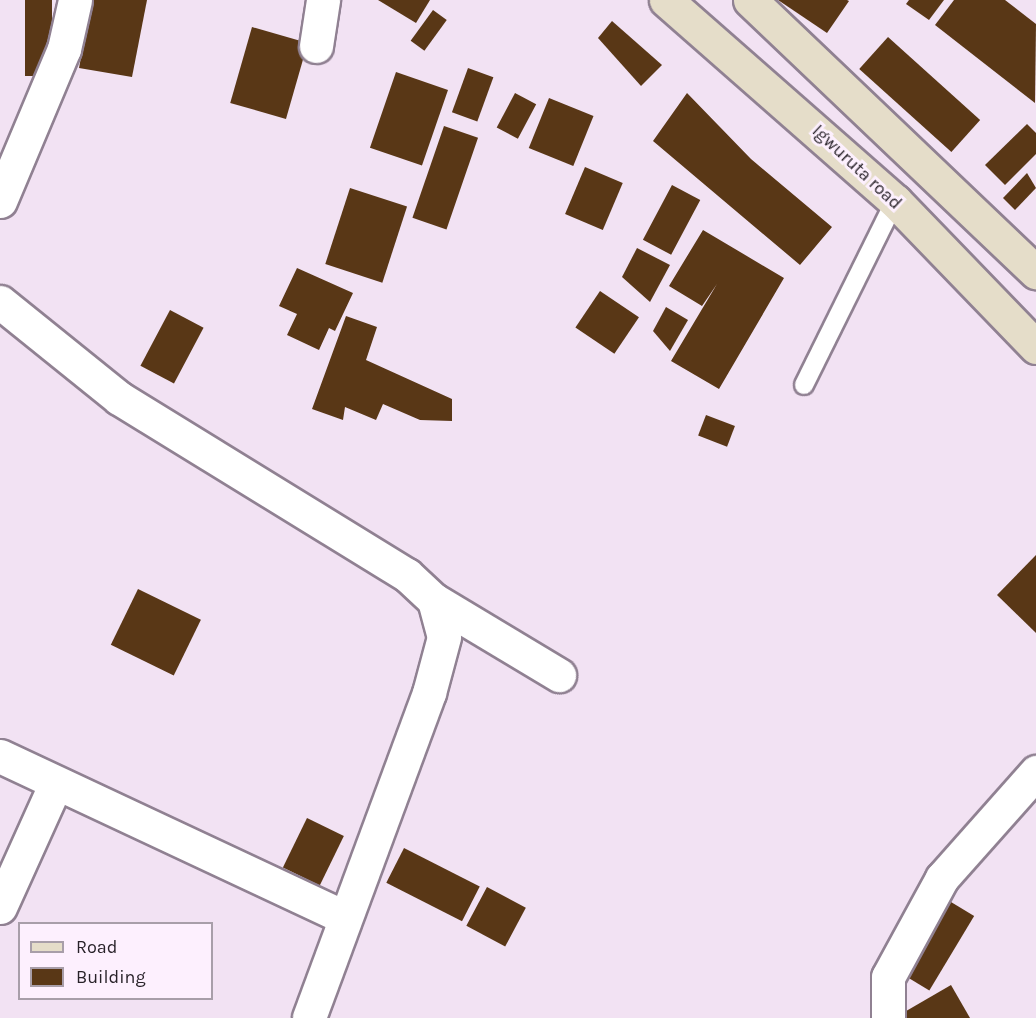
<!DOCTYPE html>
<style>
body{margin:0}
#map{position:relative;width:1036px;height:1018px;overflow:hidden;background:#f2e2f3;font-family:Karla,sans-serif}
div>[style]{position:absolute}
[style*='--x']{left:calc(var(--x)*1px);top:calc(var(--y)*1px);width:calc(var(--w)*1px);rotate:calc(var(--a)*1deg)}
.building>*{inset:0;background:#593716;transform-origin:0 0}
.roads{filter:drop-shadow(2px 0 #908192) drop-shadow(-2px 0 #908192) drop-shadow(0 2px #908192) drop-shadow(0 -2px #908192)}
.lane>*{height:18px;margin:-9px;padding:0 9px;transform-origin:9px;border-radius:9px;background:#fff}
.street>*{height:33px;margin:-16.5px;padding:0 16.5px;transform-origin:16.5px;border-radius:16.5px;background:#fff}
.secondary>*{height:33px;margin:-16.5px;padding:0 16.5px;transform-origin:16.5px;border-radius:16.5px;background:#e5ddc9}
span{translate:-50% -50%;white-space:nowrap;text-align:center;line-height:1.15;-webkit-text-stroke:6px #fdf0fe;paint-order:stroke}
.street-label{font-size:18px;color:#282229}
.legend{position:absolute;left:18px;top:922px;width:195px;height:78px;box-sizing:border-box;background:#fdf0fe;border:2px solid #a89ea9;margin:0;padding:8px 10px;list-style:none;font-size:18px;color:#282229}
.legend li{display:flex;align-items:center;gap:12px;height:30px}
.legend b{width:30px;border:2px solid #a89ea9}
</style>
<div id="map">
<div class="building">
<i style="left:25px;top:0;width:27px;height:76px"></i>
<i style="clip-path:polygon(92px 0,147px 0,132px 77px,79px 68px)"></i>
<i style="clip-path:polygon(378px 0,430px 0,416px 23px)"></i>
<i style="clip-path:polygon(778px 0,847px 0,849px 1px,827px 33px)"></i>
<i style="clip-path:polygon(909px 0,944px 0,929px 20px,906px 4px)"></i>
<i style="clip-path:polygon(954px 0,1005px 0,1036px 24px,1035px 103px,935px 25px)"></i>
<i style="left:433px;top:10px;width:17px;height:38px;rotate:36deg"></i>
<i style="clip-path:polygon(612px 21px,662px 65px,641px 86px,598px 38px)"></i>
<i style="left:252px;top:27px;width:58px;height:79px;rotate:16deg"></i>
<i style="left:888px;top:37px;width:124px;height:43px;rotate:42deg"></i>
<i style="left:468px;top:68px;width:27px;height:47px;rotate:20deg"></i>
<i style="left:396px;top:72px;width:55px;height:80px;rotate:19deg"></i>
<i style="left:515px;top:93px;width:24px;height:39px;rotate:28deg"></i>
<i style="clip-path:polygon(687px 93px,751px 159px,832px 227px,800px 265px,653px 141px)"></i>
<i style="left:549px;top:98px;width:48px;height:54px;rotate:22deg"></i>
<i style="clip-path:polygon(1027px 124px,1036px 133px,1036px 154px,1005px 185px,985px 165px)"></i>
<i style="left:444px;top:126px;width:36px;height:97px;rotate:19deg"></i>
<i style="left:585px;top:167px;width:41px;height:51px;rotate:23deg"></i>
<i style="clip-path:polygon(1027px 173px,1036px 188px,1015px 210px,1003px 198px)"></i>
<i style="left:672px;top:185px;width:32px;height:62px;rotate:28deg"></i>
<i style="left:350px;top:188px;width:60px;height:80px;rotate:18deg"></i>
<i style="clip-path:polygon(703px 230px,784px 278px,719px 389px,671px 361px,717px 284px,702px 306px,669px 286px)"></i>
<i style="clip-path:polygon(637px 248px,670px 265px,650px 302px,622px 277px)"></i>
<i style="clip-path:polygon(297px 268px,353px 293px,335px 331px,329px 328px,319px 350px,287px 335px,297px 314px,279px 306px)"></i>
<i style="left:600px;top:291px;width:47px;height:44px;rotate:34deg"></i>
<i style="clip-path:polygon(666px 307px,688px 320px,670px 351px,653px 331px)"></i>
<i style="left:170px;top:310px;width:38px;height:63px;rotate:28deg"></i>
<i style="clip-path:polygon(346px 316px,377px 327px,366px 360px,452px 399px,452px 421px,420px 420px,383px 404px,376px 420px,345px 407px,343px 420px,312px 409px)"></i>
<i style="left:706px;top:415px;width:31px;height:22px;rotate:21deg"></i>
<i style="clip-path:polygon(1036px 555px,1036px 633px,997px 595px)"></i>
<i style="left:138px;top:589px;width:70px;height:62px;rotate:26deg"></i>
<i style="left:307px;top:818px;width:41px;height:55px;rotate:26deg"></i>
<i style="left:404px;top:848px;width:85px;height:39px;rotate:27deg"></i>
<i style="left:487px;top:887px;width:44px;height:44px;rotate:28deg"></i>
<i style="left:951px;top:902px;width:27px;height:87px;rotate:31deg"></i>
<i style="clip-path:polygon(951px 985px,970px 1018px,903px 1018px,901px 1014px)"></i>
</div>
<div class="roads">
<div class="lane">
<i style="--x:804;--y:385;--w:205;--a:-63.7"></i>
</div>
<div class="street">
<i style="--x:316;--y:46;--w:47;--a:-81.3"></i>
<i style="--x:0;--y:201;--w:165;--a:-67.2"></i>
<i style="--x:64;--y:49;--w:50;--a:-77.3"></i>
<i style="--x:0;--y:302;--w:153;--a:38.9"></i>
<i style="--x:119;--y:398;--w:338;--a:31.6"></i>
<i style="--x:407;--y:575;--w:37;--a:43"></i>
<i style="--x:434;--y:600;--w:38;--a:75"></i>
<i style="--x:444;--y:637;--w:58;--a:105"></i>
<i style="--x:429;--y:693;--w:346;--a:110.3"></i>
<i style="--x:434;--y:600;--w:146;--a:31"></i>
<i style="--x:0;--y:756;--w:379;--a:25.1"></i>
<i style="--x:0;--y:907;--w:134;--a:-65.7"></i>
<i style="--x:888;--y:1018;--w:41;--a:-90"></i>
<i style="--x:888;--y:977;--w:113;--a:-61.4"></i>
<i style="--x:942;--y:878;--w:142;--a:-48.4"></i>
</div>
<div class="secondary">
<i style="--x:666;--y:0;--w:305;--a:41.3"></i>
<i style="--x:895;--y:201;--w:203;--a:46"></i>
<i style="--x:750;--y:0;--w:395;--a:43.6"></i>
</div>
</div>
<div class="street-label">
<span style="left:857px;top:167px;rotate:43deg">Igwuruta road</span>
</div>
<ul class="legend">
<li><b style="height:8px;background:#e5ddc9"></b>Road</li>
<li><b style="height:16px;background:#593716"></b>Building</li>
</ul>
</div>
